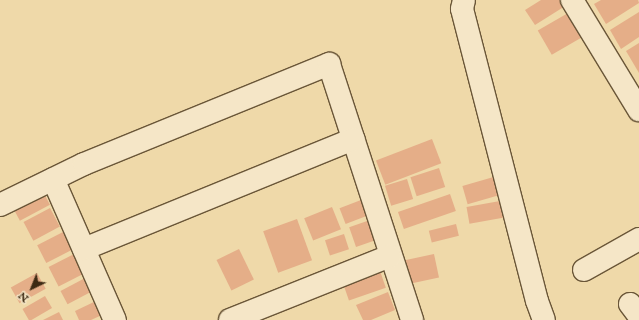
<!DOCTYPE html>
<style>
body{margin:0}
#map{position:relative;width:639px;height:320px;overflow:hidden;background:#efd9a9;font-family:"IM FELL English",serif}
div>[style]{position:absolute}
[style*='--x']{left:calc(var(--x)*1px);top:calc(var(--y)*1px);width:calc(var(--w)*1px);rotate:calc(var(--a)*1deg)}
.building>*{inset:0;background:#e5ae88;transform-origin:0 0}
.roads{filter:drop-shadow(1px 0 #6a5638) drop-shadow(-1px 0 #6a5638) drop-shadow(0 1px #6a5638) drop-shadow(0 -1px #6a5638)}
.street>*{height:22px;margin:-11px;padding:0 11px;transform-origin:11px;border-radius:11px;background:#f5e6c7}
span{translate:-50% -50%;white-space:nowrap;text-align:center;line-height:1.15;-webkit-text-stroke:3px #f5e6c7;paint-order:stroke}
.north{position:absolute;left:12px;top:268px;width:40px;height:40px;-webkit-text-stroke:3px #f5e6c7;paint-order:stroke;rotate:223deg;font-size:11px;font-weight:700;line-height:16px;text-align:center;color:#3d2a13}
.north::after{content:'';display:block;margin:auto;width:14px;height:18px;background:#3d2a13;clip-path:polygon(50% 0,100% 100%,50% 72%,0 100%)}
</style>
<div id="map">
<div class="building">
<i style="clip-path:polygon(541px 0,568px 0,570px 3px,535px 25px,525px 10px)"></i>
<i style="clip-path:polygon(601px 0,638px 0,639px 3px,606px 24px,594px 4px)"></i>
<i style="left:575px;top:9px;width:28px;height:43px;rotate:60deg"></i>
<i style="clip-path:polygon(639px 12px,639px 37px,621px 49px,610px 30px)"></i>
<i style="clip-path:polygon(639px 43px,639px 73px,626px 51px)"></i>
<i style="left:432px;top:139px;width:26px;height:60px;rotate:69deg"></i>
<i style="left:439px;top:168px;width:20px;height:30px;rotate:72deg"></i>
<i style="left:497px;top:176px;width:19px;height:36px;rotate:74deg"></i>
<i style="left:407px;top:179px;width:21px;height:23px;rotate:73deg"></i>
<i style="left:41px;top:188px;width:19px;height:34px;rotate:62deg"></i>
<i style="left:450px;top:194px;width:18px;height:55px;rotate:71deg"></i>
<i style="left:361px;top:200px;width:17px;height:23px;rotate:69deg"></i>
<i style="left:500px;top:201px;width:17px;height:34px;rotate:80deg"></i>
<i style="left:332px;top:207px;width:24px;height:30px;rotate:68deg"></i>
<i style="left:50px;top:208px;width:21px;height:30px;rotate:62deg"></i>
<i style="left:297px;top:219px;width:44px;height:36px;rotate:70deg"></i>
<i style="left:370px;top:220px;width:21px;height:22px;rotate:71deg"></i>
<i style="left:456px;top:224px;width:12px;height:28px;rotate:76deg"></i>
<i style="left:63px;top:232px;width:20px;height:29px;rotate:63deg"></i>
<i style="left:344px;top:234px;width:16px;height:20px;rotate:72deg"></i>
<i style="left:239px;top:249px;width:34px;height:25px;rotate:64deg"></i>
<i style="left:78px;top:252px;width:22px;height:33px;rotate:63deg"></i>
<i style="left:434px;top:254px;width:24px;height:31px;rotate:78deg"></i>
<i style="left:379px;top:268px;width:21px;height:39px;rotate:71deg"></i>
<i style="left:37px;top:273px;width:18px;height:30px;rotate:61deg"></i>
<i style="left:87px;top:277px;width:15px;height:30px;rotate:62deg"></i>
<i style="clip-path:polygon(388px 292px,395px 310px,371px 320px,363px 320px,356px 305px)"></i>
<i style="left:45px;top:296px;width:14px;height:26px;rotate:60deg"></i>
<i style="clip-path:polygon(96px 301px,102px 315px,91px 320px,79px 320px,75px 311px)"></i>
<i style="clip-path:polygon(59px 312px,63px 320px,43px 320px)"></i>
</div>
<div class="roads">
<div class="street">
<i style="--x:464;--y:0;--w:9;--a:103"></i>
<i style="--x:462;--y:9;--w:301;--a:75.6"></i>
<i style="--x:537;--y:301;--w:20;--a:70"></i>
<i style="--x:572;--y:0;--w:129;--a:58.7"></i>
<i style="--x:53;--y:179;--w:154;--a:66.3"></i>
<i style="--x:0;--y:205;--w:93;--a:-26"></i>
<i style="--x:84;--y:164;--w:265;--a:-22.2"></i>
<i style="--x:329;--y:64;--w:269;--a:72"></i>
<i style="--x:84;--y:249;--w:291;--a:-22.2"></i>
<i style="--x:584;--y:270;--w:63;--a:-29.4"></i>
<i style="--x:630;--y:304;--w:15;--a:53"></i>
<i style="--x:230;--y:320;--w:172;--a:-21.8"></i>
</div>
</div>
<div class="north">N</div>
</div>
